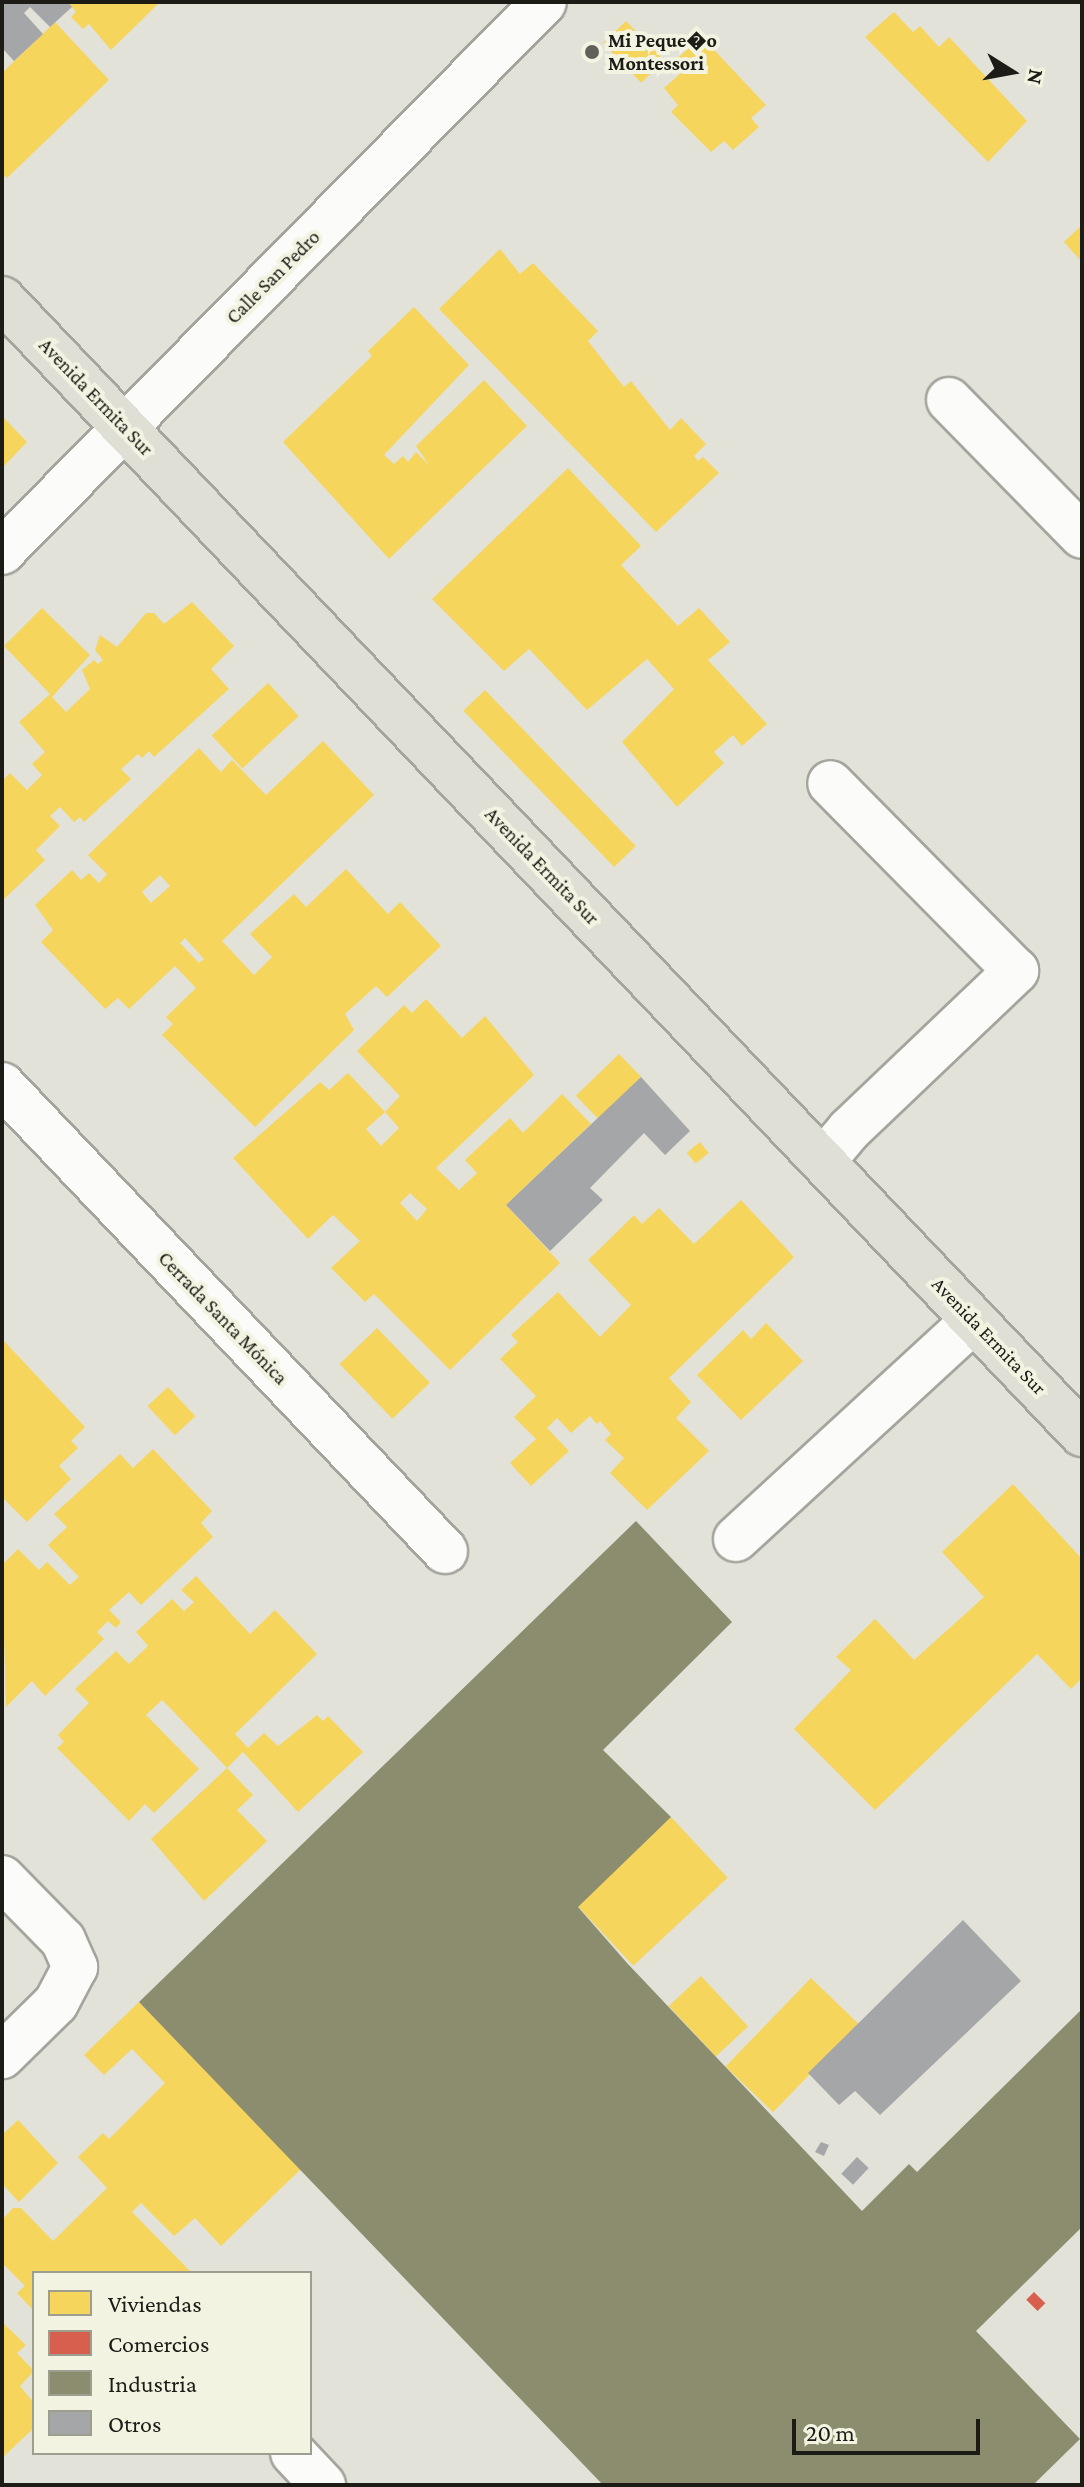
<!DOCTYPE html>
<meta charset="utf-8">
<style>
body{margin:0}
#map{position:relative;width:1084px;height:2487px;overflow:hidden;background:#e2e2d9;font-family:"Crimson Pro",serif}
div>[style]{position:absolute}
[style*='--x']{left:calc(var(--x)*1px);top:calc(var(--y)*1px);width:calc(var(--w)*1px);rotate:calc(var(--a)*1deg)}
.homes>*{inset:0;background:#f6d55c;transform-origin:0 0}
.shops>*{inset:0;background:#d6604d;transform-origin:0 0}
.industry>*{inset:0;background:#8c8c6e}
.building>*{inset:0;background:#a5a6a8;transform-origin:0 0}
.roads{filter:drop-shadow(2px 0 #a5a59e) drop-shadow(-2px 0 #a5a59e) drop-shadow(0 2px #a5a59e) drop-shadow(0 -2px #a5a59e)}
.minor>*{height:44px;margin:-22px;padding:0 22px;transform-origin:22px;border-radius:22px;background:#fbfbf9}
.major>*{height:44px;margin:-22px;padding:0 22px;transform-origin:22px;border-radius:22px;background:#dfdfd5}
.dots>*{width:22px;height:22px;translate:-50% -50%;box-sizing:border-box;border:4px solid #f3f3e2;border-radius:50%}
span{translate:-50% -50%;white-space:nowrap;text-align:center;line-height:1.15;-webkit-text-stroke:8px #f3f3e2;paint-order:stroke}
.poi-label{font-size:20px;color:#1c1b16;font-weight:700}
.left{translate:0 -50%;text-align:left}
.street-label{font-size:20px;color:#1c1b16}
.frame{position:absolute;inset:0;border:4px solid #1c1b16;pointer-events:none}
.legend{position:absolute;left:32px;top:2271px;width:280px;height:184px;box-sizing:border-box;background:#f3f3e2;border:2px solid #9d9d90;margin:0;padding:10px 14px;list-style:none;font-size:24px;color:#1c1b16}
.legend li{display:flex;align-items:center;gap:16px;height:40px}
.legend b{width:40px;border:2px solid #9d9d90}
.north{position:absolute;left:972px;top:32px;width:80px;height:80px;-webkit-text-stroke:6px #f3f3e2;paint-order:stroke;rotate:101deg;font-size:22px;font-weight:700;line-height:32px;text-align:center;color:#1c1b16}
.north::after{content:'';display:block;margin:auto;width:28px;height:36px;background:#1c1b16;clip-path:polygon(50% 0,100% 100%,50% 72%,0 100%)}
.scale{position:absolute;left:792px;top:2419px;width:188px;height:36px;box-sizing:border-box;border:4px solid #1c1b16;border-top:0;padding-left:10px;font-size:24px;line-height:28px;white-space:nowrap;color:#1c1b16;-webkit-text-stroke:6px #f3f3e2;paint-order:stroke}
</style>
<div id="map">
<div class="homes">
<i style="clip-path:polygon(68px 2px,160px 2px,111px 50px,89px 24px,83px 29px,71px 17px,76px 12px)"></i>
<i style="clip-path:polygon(894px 12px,913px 32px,920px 26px,939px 47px,949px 37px,1027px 121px,988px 162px,865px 37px)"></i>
<i style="left:626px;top:21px;width:55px;height:32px;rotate:46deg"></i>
<i style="clip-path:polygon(55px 22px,109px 80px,7px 178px,2px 174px,2px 73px)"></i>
<i style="clip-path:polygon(702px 37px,766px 105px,751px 118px,759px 127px,733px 150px,724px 141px,711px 152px,671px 112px,678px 105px,664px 88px,682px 72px,674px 61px)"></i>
<i style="clip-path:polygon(1082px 225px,1082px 262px,1064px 242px)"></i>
<i style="clip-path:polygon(500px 249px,520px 274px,533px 263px,598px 331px,588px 341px,624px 387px,631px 381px,670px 430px,681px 418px,706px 444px,694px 456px,698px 461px,703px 457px,719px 473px,656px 532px,439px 309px)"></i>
<i style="clip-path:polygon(414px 307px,469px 365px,384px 455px,394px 464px,403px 456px,408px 462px,416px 452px,429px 465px,416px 446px,484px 380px,527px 426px,389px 559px,283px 442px,372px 356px,368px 351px)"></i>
<i style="clip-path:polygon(2px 416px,27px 442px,2px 468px)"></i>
<i style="clip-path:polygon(568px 468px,641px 546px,621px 565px,678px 626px,699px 608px,730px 642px,708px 660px,767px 724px,742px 746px,733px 735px,714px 752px,724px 763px,677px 807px,622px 742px,674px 689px,647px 659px,587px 710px,529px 649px,504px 671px,432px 599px)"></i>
<i style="clip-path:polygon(192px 602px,234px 646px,211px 669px,229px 689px,154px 757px,149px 751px,142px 758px,138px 754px,121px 769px,131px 779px,84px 822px,80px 817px,74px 822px,60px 807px,50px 816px,60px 826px,36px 850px,45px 860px,2px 901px,2px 781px,10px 773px,27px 790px,42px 775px,32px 764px,45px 752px,19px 722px,50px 694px,4px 646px,42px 608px,90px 655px,52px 697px,66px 712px,90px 689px,82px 670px,94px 660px,98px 664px,103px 660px,95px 650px,100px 635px,117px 647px,146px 613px,154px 613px,164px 624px)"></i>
<i style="left:268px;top:683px;width:45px;height:77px;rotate:47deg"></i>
<i style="left:485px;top:690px;width:217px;height:30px;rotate:46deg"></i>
<i style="clip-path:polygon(evenodd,323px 741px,374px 795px,222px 941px,254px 975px,272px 957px,250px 934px,294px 894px,306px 907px,346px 869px,388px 914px,400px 902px,441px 946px,387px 997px,376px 986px,345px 1014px,354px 1030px,255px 1127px,162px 1035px,173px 1024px,166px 1017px,196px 988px,175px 966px,129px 1009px,118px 998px,105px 1009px,41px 942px,53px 930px,35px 905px,72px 870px,81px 880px,89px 873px,99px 883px,107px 874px,88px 855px,199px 748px,221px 772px,232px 760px,266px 795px,323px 741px,160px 875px,170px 886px,151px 903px,142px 892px,160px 875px,323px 741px,185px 938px,204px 959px,199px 963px,180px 943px,185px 938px)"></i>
<i style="clip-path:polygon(evenodd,426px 999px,462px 1038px,485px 1016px,534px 1075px,436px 1168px,459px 1190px,477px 1173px,465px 1160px,510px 1118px,523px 1133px,562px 1094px,591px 1124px,506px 1205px,560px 1263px,450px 1370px,374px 1294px,365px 1302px,331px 1268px,360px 1241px,333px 1215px,308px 1239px,233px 1158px,320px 1082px,329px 1090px,348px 1073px,385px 1112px,366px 1129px,381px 1146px,399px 1128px,385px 1112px,400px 1096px,357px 1051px,404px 1005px,412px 1013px,426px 999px,410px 1193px,427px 1209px,417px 1221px,400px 1203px,410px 1193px)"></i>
<i style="left:619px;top:1054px;width:32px;height:60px;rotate:46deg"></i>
<i style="left:700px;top:1142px;width:14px;height:17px;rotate:51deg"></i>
<i style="clip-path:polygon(741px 1200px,794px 1257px,669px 1378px,691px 1402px,676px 1418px,709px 1451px,647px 1510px,610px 1473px,624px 1458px,605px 1440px,611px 1434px,600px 1421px,597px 1424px,590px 1416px,571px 1433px,557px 1418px,547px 1428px,569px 1451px,531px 1486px,510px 1463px,536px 1439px,514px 1417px,536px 1396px,500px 1359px,518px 1342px,511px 1335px,558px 1292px,600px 1337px,631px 1305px,588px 1260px,619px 1230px,634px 1215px,642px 1224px,659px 1208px,694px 1244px)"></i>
<i style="clip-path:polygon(766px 1323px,803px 1361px,741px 1420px,697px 1375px,743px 1330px,751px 1339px)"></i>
<i style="left:377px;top:1328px;width:76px;height:52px;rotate:46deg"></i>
<i style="clip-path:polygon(2px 1339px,85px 1427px,71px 1441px,78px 1448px,59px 1466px,71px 1479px,27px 1522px,2px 1497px)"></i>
<i style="left:168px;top:1387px;width:40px;height:28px;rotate:47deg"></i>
<i style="clip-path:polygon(153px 1449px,212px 1511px,201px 1523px,213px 1537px,141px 1605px,129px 1592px,109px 1610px,121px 1622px,116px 1628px,108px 1621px,97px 1632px,104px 1639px,45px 1696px,32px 1681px,6px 1707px,2px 1565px,18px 1549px,39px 1570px,47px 1562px,70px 1585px,79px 1577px,48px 1545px,67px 1527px,54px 1514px,120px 1454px,133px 1468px)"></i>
<i style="clip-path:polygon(1013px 1484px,1082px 1559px,1082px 1678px,1071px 1689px,1037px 1654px,875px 1810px,794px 1729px,851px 1670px,836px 1657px,875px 1619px,914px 1660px,984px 1597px,942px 1552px)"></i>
<i style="clip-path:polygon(196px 1576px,250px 1634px,275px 1610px,317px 1654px,235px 1734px,248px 1748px,264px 1733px,278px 1746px,317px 1715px,323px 1721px,328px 1716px,363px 1752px,298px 1812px,243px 1752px,227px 1768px,253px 1795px,237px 1810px,267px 1841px,204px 1901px,151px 1839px,227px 1768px,172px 1710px,162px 1700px,146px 1715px,199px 1769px,154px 1813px,145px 1804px,129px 1821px,57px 1748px,64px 1742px,58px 1735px,89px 1703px,75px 1689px,116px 1651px,129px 1664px,148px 1646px,136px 1632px,172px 1599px,184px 1611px,194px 1602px,181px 1590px)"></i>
<i style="left:671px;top:1817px;width:83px;height:129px;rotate:47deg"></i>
<i style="left:701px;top:1976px;width:69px;height:44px;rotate:47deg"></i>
<i style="left:811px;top:1978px;width:66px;height:123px;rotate:44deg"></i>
<i style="clip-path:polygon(139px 2002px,301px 2169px,221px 2246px,195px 2218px,174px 2236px,141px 2203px,132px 2212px,192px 2273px,34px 2273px,34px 2311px,17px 2293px,25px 2286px,2px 2263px,2px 2220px,13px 2208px,21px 2208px,53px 2241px,107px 2188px,78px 2157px,103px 2133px,109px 2139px,165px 2083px,132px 2049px,104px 2075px,84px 2055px)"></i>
<i style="clip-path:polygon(18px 2120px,58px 2163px,19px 2202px,2px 2184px,2px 2135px)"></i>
<i style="clip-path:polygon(2px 2322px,26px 2345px,17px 2353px,34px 2371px,20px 2386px,34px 2403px,34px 2428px,2px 2458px)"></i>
</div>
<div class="shops">
<i style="left:1034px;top:2292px;width:16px;height:11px;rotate:45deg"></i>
</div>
<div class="industry">
<i style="clip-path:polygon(636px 1521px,732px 1622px,603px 1750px,671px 1817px,578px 1907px,627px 1963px,862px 2211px,909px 2164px,917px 2172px,1082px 2009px,1082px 2227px,976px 2331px,1080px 2439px,1033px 2485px,603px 2485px,139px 2002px)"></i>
</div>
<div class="building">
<i style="clip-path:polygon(2px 2px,68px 2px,72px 7px,50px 27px,30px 7px,24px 13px,43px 34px,14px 61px,2px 48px)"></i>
<i style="clip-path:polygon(641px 1077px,690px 1131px,665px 1155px,644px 1133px,590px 1188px,603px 1200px,550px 1251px,506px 1205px)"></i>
<i style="clip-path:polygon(963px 1920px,1021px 1981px,880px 2115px,855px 2091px,839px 2105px,808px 2073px)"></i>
<i style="clip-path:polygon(821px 2142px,829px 2145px,824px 2156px,815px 2152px)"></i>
<i style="left:857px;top:2157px;width:16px;height:23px;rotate:43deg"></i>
</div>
<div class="roads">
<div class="minor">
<i style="--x:949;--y:400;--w:190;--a:45.6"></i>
<i style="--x:2;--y:552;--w:772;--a:-45.42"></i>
<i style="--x:2;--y:1085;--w:643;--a:46.45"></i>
<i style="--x:823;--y:1161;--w:40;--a:-50"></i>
<i style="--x:849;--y:1130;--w:231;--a:-43.6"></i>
<i style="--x:1016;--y:971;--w:264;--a:-134.7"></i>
<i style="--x:736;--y:1539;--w:323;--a:-42.6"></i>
<i style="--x:2;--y:1878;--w:87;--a:45.5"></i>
<i style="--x:63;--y:1940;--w:30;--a:66"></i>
<i style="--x:75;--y:1967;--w:41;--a:117.8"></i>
<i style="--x:56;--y:2003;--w:76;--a:135.5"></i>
<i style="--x:293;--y:2453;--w:44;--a:46.8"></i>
</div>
<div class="major">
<i style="--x:2;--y:299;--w:1567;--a:46.42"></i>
</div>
</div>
<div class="dots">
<i style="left:592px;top:52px;background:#61615a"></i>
</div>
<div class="poi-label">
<span class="left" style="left:608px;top:52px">Mi Peque�o<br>Montessori</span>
</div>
<div class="street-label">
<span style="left:273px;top:277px;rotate:-45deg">Calle San Pedro</span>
<span style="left:96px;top:397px;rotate:46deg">Avenida Ermita Sur</span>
<span style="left:542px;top:866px;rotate:46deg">Avenida Ermita Sur</span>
<span style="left:223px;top:1318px;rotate:46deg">Cerrada Santa Mónica</span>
<span style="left:989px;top:1336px;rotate:46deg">Avenida Ermita Sur</span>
</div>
<div class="frame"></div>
<ul class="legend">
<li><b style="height:22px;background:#f6d55c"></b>Viviendas</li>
<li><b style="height:22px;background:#d6604d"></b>Comercios</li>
<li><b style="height:22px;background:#8c8c6e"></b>Industria</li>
<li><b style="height:22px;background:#a5a6a8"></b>Otros</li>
</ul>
<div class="north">N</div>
<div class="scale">20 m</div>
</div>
